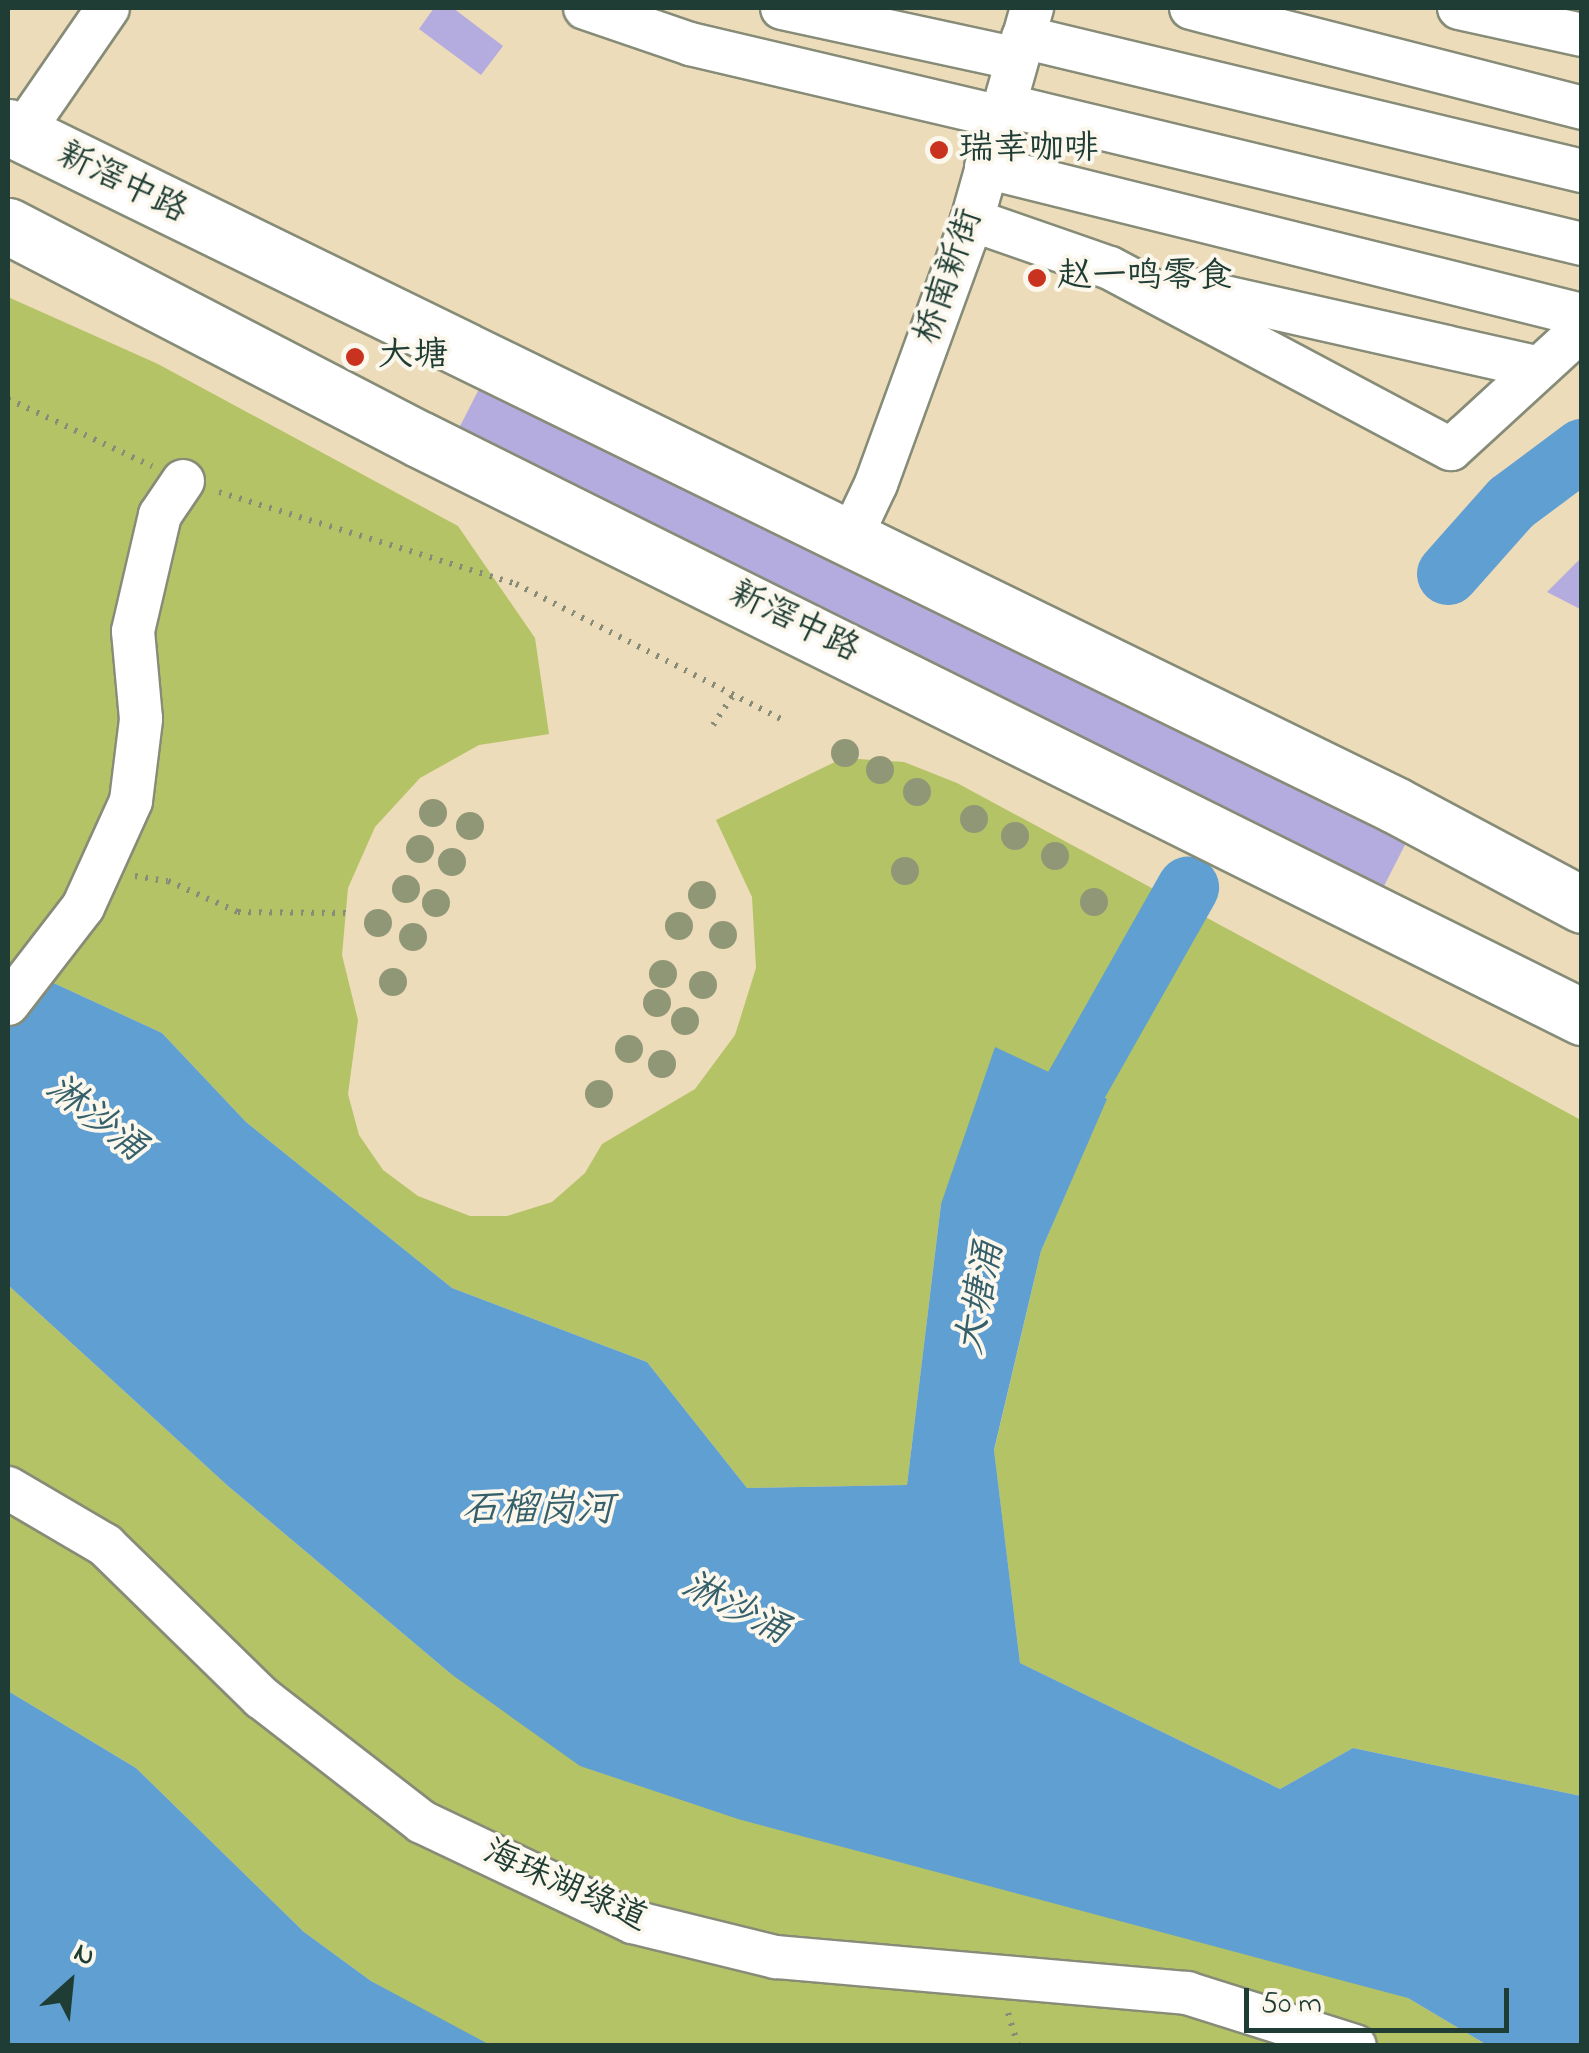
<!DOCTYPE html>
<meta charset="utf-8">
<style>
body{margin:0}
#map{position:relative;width:1589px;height:2053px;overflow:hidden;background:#eddcba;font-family:"Indie Flower","LXGW WenKai TC",sans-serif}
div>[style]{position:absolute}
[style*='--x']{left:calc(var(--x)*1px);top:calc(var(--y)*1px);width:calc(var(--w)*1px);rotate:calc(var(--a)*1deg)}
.green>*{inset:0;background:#b4c365}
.water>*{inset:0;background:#5f9fd2}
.river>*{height:62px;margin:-31px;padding:0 31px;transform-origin:31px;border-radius:31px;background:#5f9fd2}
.building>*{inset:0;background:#b4abdf;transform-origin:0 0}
.path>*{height:6px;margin-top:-3px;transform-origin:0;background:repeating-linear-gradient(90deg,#868c77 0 2.5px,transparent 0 10.5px)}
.roads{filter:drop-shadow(2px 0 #868c77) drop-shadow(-2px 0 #868c77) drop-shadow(0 2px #868c77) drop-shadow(0 -2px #868c77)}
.minor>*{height:42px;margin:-21px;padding:0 21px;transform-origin:21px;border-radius:21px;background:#fff}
.highway>*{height:55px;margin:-27.5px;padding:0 27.5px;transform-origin:27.5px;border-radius:27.5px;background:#fff}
.trees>*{width:28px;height:28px;margin:-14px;border-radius:50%;background:#909777}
.dots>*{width:28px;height:28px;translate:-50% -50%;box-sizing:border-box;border:5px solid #fbf7ec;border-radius:50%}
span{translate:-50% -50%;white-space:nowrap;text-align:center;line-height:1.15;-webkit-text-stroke:8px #fbf7ec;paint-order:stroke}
.poi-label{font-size:35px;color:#1f3d34}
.left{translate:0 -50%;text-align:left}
.street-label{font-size:35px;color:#1f3d34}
.water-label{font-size:38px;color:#355f6b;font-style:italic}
.frame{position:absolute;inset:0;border:10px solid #1f3d34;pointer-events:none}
.north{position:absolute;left:20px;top:1933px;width:100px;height:100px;-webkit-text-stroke:8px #fbf7ec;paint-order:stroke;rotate:27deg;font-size:28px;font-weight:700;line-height:40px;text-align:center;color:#1f3d34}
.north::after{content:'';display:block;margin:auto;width:35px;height:45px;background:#1f3d34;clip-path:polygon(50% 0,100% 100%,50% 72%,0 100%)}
.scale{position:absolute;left:1244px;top:1988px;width:265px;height:45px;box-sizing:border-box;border:5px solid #1f3d34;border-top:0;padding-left:12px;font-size:30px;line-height:35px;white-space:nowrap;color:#1f3d34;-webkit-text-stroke:8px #fbf7ec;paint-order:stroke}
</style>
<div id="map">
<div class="green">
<i style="clip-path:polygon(8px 297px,158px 364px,458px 526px,535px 638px,549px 734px,479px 745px,420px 778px,375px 827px,348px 888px,342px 955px,358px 1020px,348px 1094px,359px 1135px,383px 1170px,418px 1196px,470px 1216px,507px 1216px,552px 1202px,585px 1173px,602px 1144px,695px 1089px,735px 1035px,756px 968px,752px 897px,716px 820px,843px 758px,904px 762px,957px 783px,1581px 1120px,1581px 1796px,1353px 1748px,1280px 1789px,1020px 1663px,994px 1451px,1041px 1251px,1106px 1099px,941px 1204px,907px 1485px,747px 1488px,647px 1362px,452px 1288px,246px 1122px,162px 1033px,8px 962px)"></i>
<i style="clip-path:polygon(8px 1285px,228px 1486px,451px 1674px,1408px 1998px,1487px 2045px,490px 2046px,461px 2032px,371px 1981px,304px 1932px,136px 1768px,8px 1691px)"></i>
</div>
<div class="water">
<i style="clip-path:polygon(8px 962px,162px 1033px,246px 1122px,452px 1288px,647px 1362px,747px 1488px,907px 1485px,941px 1204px,995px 1047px,1107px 1099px,1041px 1251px,994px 1450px,1020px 1663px,1280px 1789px,1353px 1748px,1581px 1796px,1581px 2045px,1487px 2045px,1408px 1998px,738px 1819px,580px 1766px,451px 1674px,228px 1486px,8px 1285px)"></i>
<i style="clip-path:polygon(8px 1691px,136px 1768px,304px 1932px,371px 1981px,490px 2045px,8px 2045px)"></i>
</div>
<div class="river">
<i style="--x:1448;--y:574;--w:95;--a:-48.4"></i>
<i style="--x:1511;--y:503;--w:89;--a:-36.7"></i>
<i style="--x:1034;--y:1160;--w:313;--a:-60.5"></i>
</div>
<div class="building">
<i style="clip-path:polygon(434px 8px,453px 8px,503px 46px,481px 75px,419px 29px)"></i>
<i style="left:504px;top:340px;width:1032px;height:123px;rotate:27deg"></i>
<i style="clip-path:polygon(1582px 557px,1582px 610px,1547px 592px)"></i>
</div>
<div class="path">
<i style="--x:8;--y:399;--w:159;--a:25"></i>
<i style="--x:219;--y:492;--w:311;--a:17.2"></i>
<i style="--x:516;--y:584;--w:304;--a:27"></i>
<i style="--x:713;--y:725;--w:41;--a:-55.9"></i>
<i style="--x:135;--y:876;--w:33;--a:9"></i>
<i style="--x:168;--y:881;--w:77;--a:23.9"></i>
<i style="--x:238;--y:912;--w:108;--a:0.5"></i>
<i style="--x:1008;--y:2013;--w:34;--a:73"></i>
</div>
<div class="roads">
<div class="minor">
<i style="--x:585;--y:8;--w:111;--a:18.9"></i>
<i style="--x:690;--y:44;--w:319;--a:13.2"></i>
<i style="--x:782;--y:8;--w:240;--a:12.2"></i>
<i style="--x:1191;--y:8;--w:404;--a:14.3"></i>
<i style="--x:1459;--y:8;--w:126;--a:12.4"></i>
<i style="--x:1023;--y:37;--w:575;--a:13.48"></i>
<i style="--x:1004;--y:105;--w:594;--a:13.52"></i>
<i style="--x:21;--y:134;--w:153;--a:-55.4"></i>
<i style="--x:986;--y:167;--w:614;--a:13.95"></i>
<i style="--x:972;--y:220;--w:146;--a:19.2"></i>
<i style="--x:1110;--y:268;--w:386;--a:28"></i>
<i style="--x:1451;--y:449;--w:178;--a:-42.5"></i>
<i style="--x:1176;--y:286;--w:372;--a:12.7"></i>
<i style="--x:850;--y:539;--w:61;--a:-64.7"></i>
<i style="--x:876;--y:484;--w:281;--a:-70"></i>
<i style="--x:972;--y:220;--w:220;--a:-74.2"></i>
<i style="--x:8;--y:1004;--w:123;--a:-52.3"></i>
<i style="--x:83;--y:907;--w:116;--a:-65.6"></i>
<i style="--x:131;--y:801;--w:83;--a:-83"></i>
<i style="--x:141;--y:719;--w:88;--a:-95.2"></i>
<i style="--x:133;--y:631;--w:119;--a:-76.9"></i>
<i style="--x:160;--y:515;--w:41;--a:-55.9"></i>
<i style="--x:8;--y:1488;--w:113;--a:30.4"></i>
<i style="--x:105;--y:1545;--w:219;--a:44.3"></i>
<i style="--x:262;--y:1698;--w:202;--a:37.8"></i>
<i style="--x:422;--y:1822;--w:233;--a:25.4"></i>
<i style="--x:633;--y:1922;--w:147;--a:13.8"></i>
<i style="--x:776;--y:1957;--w:413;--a:5"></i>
<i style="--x:1187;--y:1993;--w:176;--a:17.5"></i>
</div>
<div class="highway">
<i style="--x:8;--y:127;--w:1544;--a:26.05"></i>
<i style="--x:1395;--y:805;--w:212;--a:28.1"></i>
<i style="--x:8;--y:226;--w:463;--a:27.4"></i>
<i style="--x:419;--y:439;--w:1299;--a:26.43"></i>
</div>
</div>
<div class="trees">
<i style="left:845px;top:753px"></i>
<i style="left:880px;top:770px"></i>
<i style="left:917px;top:792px"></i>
<i style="left:433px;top:813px"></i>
<i style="left:974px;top:819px"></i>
<i style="left:470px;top:826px"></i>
<i style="left:1015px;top:836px"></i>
<i style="left:420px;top:849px"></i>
<i style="left:1055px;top:856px"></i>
<i style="left:452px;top:862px"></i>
<i style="left:905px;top:871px"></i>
<i style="left:406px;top:889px"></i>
<i style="left:702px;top:895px"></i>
<i style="left:1094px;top:902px"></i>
<i style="left:436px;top:903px"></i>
<i style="left:378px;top:923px"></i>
<i style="left:679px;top:926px"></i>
<i style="left:723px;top:935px"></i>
<i style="left:413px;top:937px"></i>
<i style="left:663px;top:974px"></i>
<i style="left:393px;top:982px"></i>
<i style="left:703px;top:985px"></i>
<i style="left:657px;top:1003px"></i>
<i style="left:685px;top:1021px"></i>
<i style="left:629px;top:1049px"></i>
<i style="left:662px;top:1064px"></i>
<i style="left:599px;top:1094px"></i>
</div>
<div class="dots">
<i style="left:939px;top:150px;background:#c8321e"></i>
<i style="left:1037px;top:278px;background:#c8321e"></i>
<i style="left:355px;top:357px;background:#c8321e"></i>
</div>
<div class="poi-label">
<span class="left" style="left:959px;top:150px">瑞幸咖啡</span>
<span class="left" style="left:1057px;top:278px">赵一鸣零食</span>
<span class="left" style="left:378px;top:357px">大塘</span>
</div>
<div class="street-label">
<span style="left:122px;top:184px;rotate:26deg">新滘中路</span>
<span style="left:950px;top:277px;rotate:-71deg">桥南新街</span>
<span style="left:794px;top:623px;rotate:26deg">新滘中路</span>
<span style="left:565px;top:1887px;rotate:24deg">海珠湖绿道</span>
</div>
<div class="water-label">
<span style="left:95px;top:1120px;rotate:38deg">淋沙涌</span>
<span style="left:982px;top:1298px;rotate:-79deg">大塘涌</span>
<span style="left:538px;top:1512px">石榴岗河</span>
<span style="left:735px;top:1610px;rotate:27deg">淋沙涌</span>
</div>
<div class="frame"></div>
<div class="north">N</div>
<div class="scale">50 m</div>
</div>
